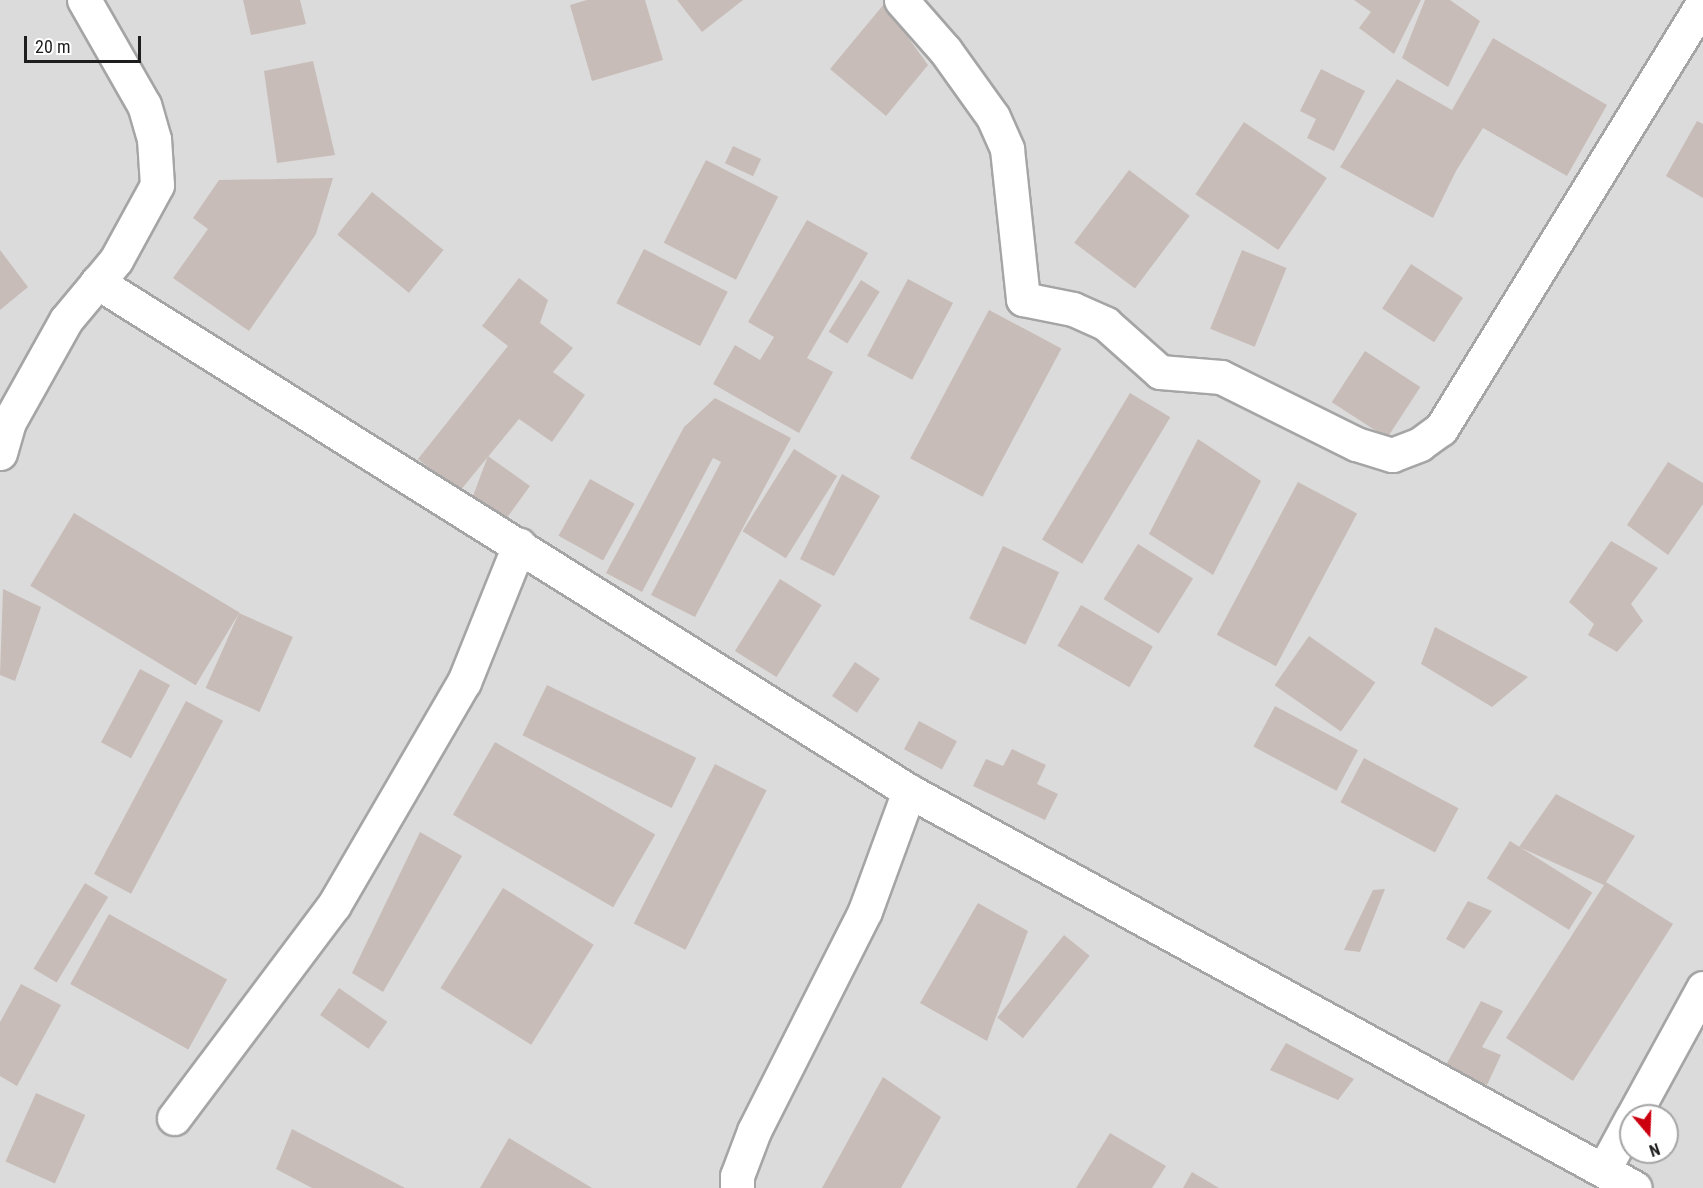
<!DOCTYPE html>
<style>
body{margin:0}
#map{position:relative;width:1703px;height:1188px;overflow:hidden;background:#efeae4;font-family:"Roboto Condensed",sans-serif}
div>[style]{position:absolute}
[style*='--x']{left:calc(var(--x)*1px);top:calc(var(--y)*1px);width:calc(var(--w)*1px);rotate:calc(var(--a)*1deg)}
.residential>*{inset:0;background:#dcdbdb}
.building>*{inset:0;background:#c7bcb7;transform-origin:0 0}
.roads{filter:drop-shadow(2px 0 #a5a5a5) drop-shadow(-2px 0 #a5a5a5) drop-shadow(0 2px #a5a5a5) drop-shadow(0 -2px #a5a5a5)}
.minor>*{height:33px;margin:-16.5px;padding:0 16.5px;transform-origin:16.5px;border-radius:16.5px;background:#fff}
span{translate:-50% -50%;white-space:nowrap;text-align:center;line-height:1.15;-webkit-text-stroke:6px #fff;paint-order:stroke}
.north{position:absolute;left:1619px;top:1104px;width:60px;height:60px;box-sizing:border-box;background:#fff;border:2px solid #a5a5a5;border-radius:50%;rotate:161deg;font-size:16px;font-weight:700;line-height:24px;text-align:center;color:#1e1e1e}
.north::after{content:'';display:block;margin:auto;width:21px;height:27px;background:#cc000f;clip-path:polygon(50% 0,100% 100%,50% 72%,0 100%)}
.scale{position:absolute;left:24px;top:36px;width:117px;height:27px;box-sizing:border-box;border:3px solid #1e1e1e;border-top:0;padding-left:8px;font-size:18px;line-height:21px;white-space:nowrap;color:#1e1e1e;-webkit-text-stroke:4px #fff;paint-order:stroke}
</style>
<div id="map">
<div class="residential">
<i style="clip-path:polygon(evenodd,0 0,1703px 0,1703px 1188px,0 1188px,0 0,1631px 1116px,1667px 1116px,1667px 1152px,1631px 1152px,1631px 1116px)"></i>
</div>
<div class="building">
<i style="clip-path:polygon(243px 0,300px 0,306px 24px,251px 35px)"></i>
<i style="clip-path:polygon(587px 0,645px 0,663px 60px,592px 81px,570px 5px)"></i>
<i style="clip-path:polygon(677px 0,743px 0,702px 32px)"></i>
<i style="clip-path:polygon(1354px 0,1421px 0,1394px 54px,1359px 28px,1371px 12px)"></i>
<i style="clip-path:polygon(1425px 0,1450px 0,1480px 21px,1448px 87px,1402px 58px)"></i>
<i style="clip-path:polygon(884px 4px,928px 65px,886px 116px,830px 69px)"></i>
<i style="clip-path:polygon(1493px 38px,1607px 105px,1567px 176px,1483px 128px,1456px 171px,1433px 218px,1340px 167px,1397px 79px,1452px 110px)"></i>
<i style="clip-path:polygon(313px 61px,335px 155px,277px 163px,264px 71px)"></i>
<i style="clip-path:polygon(1321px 69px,1365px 91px,1334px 151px,1307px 138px,1316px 119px,1300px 111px)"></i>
<i style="clip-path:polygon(1697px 121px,1703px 124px,1703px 198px,1666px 176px)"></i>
<i style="left:1244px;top:122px;width:100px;height:87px;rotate:34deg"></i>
<i style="left:733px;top:146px;width:31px;height:19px;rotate:25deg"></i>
<i style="left:706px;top:160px;width:81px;height:93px;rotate:27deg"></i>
<i style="left:1129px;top:170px;width:76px;height:91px;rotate:37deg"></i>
<i style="clip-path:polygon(333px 178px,316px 234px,249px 331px,173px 278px,208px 229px,193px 218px,219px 180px)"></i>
<i style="left:372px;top:192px;width:92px;height:55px;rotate:39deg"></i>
<i style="clip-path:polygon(807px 220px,868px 253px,807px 358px,833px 372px,799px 433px,713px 384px,735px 345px,760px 360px,774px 337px,748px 322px)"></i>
<i style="left:644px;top:249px;width:94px;height:61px;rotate:27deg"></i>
<i style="clip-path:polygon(0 250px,28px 287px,0 310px)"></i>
<i style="left:1242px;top:250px;width:48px;height:85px;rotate:22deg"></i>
<i style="left:1411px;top:264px;width:62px;height:53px;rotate:33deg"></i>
<i style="clip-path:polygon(519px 278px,548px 300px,540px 323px,573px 348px,553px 372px,585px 395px,552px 442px,519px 419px,459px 492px,418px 459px,508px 346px,482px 326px)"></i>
<i style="left:908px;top:279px;width:51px;height:87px;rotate:28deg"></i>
<i style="left:861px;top:280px;width:22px;height:61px;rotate:32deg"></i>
<i style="left:989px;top:310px;width:82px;height:168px;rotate:28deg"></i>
<i style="left:1365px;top:351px;width:66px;height:61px;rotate:33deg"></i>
<i style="left:1130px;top:393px;width:47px;height:171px;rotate:31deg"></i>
<i style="clip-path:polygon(715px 398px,791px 438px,695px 617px,651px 595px,721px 462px,713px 458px,642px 592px,606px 573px,684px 427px)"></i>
<i style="clip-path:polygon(1198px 439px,1261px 481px,1213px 575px,1149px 534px)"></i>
<i style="left:794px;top:449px;width:51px;height:97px;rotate:32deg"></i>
<i style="clip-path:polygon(488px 456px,530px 486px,506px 519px,473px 496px)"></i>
<i style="clip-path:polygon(1668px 462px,1703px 483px,1703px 504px,1668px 555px,1627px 525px)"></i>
<i style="clip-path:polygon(842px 474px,880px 496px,834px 576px,800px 559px)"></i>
<i style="left:590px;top:479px;width:51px;height:65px;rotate:29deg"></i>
<i style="left:1298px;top:482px;width:67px;height:173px;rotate:28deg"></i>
<i style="left:74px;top:513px;width:193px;height:85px;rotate:31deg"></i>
<i style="clip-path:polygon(1611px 541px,1658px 568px,1631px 604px,1643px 621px,1617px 652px,1588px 635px,1594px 624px,1569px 602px)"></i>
<i style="left:1138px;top:544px;width:65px;height:65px;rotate:32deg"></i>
<i style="left:1003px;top:546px;width:62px;height:80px;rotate:25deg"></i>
<i style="left:780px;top:579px;width:49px;height:85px;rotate:32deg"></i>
<i style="clip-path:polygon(3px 589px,41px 607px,15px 681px,0 675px)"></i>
<i style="left:1081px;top:605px;width:83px;height:47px;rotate:30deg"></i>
<i style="left:239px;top:613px;width:59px;height:82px;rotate:24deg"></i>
<i style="clip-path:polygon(1435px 627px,1528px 677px,1492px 707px,1421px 664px)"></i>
<i style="left:1309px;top:636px;width:81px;height:60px;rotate:35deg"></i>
<i style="left:855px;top:662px;width:30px;height:41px;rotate:34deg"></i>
<i style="left:140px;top:669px;width:34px;height:83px;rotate:28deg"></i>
<i style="left:547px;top:685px;width:166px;height:56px;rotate:26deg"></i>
<i style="left:186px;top:701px;width:42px;height:196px;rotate:28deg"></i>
<i style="left:1275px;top:706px;width:94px;height:46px;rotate:28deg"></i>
<i style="left:919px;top:721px;width:43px;height:32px;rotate:28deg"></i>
<i style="left:495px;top:742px;width:185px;height:84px;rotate:30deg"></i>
<i style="clip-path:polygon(1012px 749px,1046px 765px,1037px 784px,1058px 794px,1045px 820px,973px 786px,986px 759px,1003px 766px)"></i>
<i style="left:1364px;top:758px;width:107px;height:50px;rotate:28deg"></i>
<i style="left:715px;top:764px;width:58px;height:179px;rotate:27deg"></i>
<i style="clip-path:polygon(1556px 794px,1635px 836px,1606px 882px,1673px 924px,1573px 1081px,1506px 1038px,1604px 885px,1519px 847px)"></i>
<i style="clip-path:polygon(420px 832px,462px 856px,383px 992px,352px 973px)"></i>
<i style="left:1510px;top:841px;width:97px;height:44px;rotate:32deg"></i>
<i style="left:85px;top:883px;width:27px;height:100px;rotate:31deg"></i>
<i style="left:503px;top:888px;width:107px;height:118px;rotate:32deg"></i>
<i style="clip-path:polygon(1385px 889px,1360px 952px,1344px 950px,1373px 890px)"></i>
<i style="clip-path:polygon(1468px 901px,1492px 911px,1464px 949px,1446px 939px)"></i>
<i style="clip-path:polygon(978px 903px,1028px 931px,987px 1041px,920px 1003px)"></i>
<i style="left:109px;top:914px;width:135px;height:80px;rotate:29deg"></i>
<i style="left:1064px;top:935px;width:33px;height:106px;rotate:39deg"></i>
<i style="clip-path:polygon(21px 984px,61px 1005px,17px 1086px,0 1076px,0 1022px)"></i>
<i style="left:339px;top:988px;width:59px;height:33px;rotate:35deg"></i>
<i style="clip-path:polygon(1481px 1001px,1503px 1011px,1482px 1047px,1501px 1055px,1487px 1085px,1445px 1067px)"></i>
<i style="clip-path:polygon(1286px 1043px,1354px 1079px,1338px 1100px,1270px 1070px)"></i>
<i style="clip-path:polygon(883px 1077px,941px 1117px,901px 1188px,822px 1188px)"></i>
<i style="left:36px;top:1093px;width:54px;height:75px;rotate:24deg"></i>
<i style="clip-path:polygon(292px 1129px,405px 1188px,312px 1188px,276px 1169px)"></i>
<i style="clip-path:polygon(1110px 1133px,1166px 1166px,1152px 1188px,1076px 1188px)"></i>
<i style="clip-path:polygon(509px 1138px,592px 1188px,480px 1188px)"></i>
<i style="clip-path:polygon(1192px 1172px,1219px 1188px,1183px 1188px)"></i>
</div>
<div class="roads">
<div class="minor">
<i style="--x:901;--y:0;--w:67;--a:48.7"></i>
<i style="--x:945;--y:50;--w:82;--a:54.4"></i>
<i style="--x:993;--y:117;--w:35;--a:66"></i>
<i style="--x:1007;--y:149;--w:151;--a:83.9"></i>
<i style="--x:1023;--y:299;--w:51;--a:11.3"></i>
<i style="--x:1073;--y:309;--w:36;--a:24"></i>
<i style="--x:1106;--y:324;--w:72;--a:41.6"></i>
<i style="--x:1160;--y:372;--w:61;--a:4.7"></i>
<i style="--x:1221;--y:377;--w:151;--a:26.4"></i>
<i style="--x:1356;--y:444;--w:38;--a:17"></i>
<i style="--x:1392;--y:455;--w:30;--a:-21"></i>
<i style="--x:1420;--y:444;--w:26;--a:-36"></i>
<i style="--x:1441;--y:429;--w:500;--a:-58.41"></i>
<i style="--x:97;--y:282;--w:958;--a:32.08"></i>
<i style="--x:909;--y:791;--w:827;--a:28.67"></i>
<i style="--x:0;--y:453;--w:32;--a:-74"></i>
<i style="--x:9;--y:422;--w:117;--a:-60.8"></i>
<i style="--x:66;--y:320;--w:78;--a:-50.2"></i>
<i style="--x:116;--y:260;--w:85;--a:-61.3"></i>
<i style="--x:157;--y:185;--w:46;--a:-93.7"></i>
<i style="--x:154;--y:139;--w:35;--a:-106"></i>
<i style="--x:144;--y:105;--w:121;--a:-119.7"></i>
<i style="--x:1633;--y:1116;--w:146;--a:-61.3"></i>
<i style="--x:174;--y:1118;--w:266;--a:-53.1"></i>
<i style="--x:334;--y:905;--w:258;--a:-59.8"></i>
<i style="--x:464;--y:682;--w:148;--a:-68.1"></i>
<i style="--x:1604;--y:1169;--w:57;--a:-61.6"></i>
<i style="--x:737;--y:1188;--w:12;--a:-90"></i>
<i style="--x:737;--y:1176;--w:48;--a:-69.3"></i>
<i style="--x:754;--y:1131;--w:246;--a:-63.2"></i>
<i style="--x:865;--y:911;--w:128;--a:-69.9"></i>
</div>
</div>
<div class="north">N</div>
<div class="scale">20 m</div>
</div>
